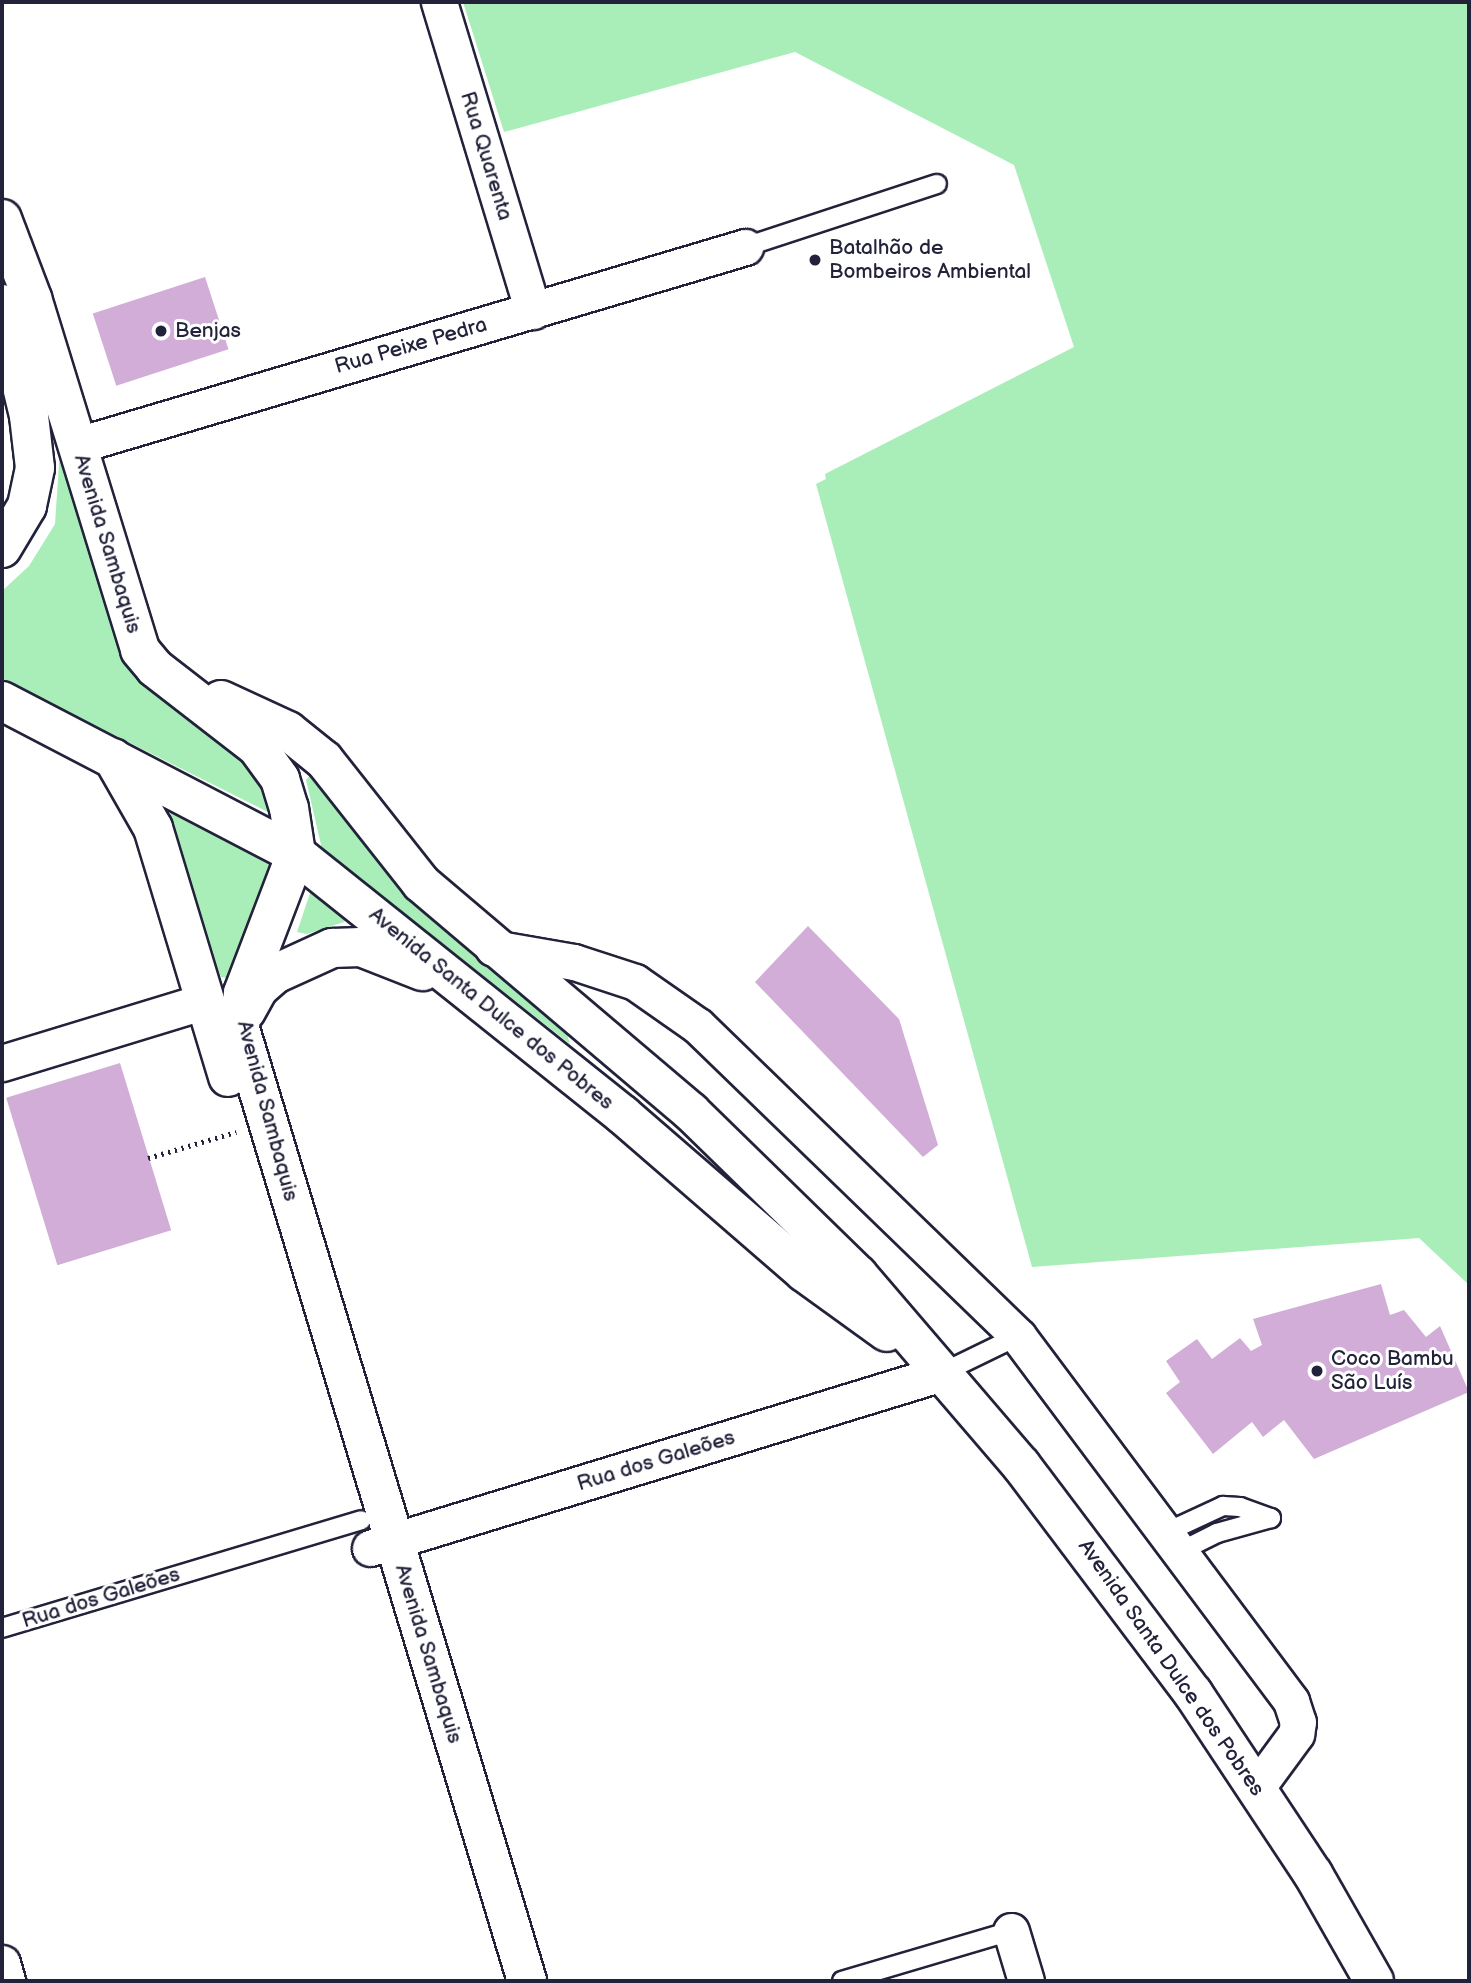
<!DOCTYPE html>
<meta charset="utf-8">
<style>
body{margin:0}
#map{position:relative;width:1471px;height:1983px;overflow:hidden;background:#fff;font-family:"Balsamiq Sans",sans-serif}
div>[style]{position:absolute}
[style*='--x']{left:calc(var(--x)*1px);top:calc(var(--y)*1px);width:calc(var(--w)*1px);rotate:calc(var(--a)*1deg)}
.green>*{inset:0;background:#a9eeb9}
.building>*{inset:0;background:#d1add7;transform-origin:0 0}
.path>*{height:4.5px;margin-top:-2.25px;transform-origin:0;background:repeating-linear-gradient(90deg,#22223b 0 2px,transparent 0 7px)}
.roads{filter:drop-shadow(2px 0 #22223b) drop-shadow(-2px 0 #22223b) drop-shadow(0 2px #22223b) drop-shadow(0 -2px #22223b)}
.lane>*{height:18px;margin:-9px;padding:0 9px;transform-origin:9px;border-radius:9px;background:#fff}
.street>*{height:35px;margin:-17.5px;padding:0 17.5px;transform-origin:17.5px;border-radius:17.5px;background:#fff}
.secondary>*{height:38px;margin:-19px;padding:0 19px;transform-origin:19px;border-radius:19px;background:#fff}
.primary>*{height:38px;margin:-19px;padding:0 19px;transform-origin:19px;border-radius:19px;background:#fff}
.dots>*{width:19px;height:19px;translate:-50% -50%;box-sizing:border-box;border:4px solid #fff;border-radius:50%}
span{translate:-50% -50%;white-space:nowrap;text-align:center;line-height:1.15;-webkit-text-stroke:6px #fff;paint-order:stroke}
.street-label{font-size:21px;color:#22223b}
.poi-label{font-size:21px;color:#22223b}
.left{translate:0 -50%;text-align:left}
.frame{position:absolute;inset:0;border:4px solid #22223b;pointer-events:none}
</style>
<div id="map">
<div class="green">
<i style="clip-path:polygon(463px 2px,1469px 2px,1469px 1285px,1419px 1238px,1032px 1267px,816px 484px,826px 479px,825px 474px,1074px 347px,1014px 165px,795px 52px,504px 132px)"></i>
<i style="clip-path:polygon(60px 449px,122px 655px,253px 768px,270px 813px,2px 679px,2px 591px,29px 566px,55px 524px)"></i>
<i style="clip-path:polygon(311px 774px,400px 891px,566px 1031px,570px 1044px,322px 849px,306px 780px)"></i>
<i style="clip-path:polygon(178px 809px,266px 853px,275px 866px,227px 978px,221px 977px,207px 945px,169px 821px,170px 814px)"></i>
<i style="clip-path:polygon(311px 890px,347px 918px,344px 922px,307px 934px,297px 932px)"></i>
</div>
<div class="building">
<i style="left:205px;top:277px;width:76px;height:118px;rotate:72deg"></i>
<i style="clip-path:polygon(808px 926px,899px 1019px,938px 1145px,923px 1157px,755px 982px)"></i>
<i style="left:120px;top:1063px;width:175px;height:119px;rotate:73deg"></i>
<i style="clip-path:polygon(1381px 1284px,1390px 1315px,1404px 1310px,1426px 1337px,1440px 1326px,1469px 1392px,1314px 1459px,1284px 1420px,1263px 1437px,1252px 1422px,1213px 1454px,1166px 1393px,1180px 1382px,1166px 1361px,1197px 1339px,1212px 1359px,1240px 1338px,1251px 1351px,1262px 1345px,1253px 1319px)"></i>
</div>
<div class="path">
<i style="--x:148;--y:1158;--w:92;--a:-16.5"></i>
</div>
<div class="roads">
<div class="lane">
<i style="--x:745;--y:247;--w:202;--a:-18.2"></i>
<i style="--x:942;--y:1373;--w:85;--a:-26"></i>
<i style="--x:1167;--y:1532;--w:62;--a:-24.9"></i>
<i style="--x:1223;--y:1506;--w:17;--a:3"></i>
<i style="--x:1240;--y:1507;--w:33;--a:20"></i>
<i style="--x:1181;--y:1551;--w:40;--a:-26.6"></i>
<i style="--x:1217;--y:1533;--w:56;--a:-15.5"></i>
<i style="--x:2;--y:1628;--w:375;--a:-16.7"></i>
<i style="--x:842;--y:1981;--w:176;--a:-16.5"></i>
</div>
<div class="street">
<i style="--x:439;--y:2;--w:323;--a:73.1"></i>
<i style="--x:78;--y:445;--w:696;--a:-16.53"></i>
<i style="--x:493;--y:948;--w:82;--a:9.8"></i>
<i style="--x:574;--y:962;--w:64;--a:18.2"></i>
<i style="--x:635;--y:982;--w:77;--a:34.9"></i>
<i style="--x:698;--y:1026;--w:446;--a:44.1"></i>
<i style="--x:1018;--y:1336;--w:456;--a:53.2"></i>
<i style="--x:1291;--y:1701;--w:22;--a:72"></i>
<i style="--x:1298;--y:1722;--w:12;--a:99"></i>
<i style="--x:1296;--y:1734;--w:66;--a:126.3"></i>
<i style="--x:2;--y:1063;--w:212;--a:-17"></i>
<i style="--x:370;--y:1548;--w:598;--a:-17.01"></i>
<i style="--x:1011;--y:1931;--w:52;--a:73.3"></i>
<i style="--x:2;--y:1963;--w:19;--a:74"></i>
</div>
<div class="secondary">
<i style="--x:2;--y:219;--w:85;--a:69.2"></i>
<i style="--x:32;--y:298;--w:368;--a:72.9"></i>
<i style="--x:140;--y:650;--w:23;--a:50"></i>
<i style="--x:155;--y:668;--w:129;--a:37.8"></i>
<i style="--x:257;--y:747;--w:39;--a:54"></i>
<i style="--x:280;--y:779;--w:30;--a:73"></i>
<i style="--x:289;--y:808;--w:47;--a:81.3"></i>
<i style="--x:296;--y:854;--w:149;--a:110.9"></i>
<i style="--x:243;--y:993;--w:36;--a:95"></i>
<i style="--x:240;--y:1029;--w:994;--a:73.22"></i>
<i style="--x:221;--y:700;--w:74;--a:24.8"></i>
<i style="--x:288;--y:731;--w:46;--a:38.9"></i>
<i style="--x:324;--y:760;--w:157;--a:51.7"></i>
<i style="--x:421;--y:883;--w:354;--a:40.3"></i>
<i style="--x:691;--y:1112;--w:233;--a:44.3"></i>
<i style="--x:858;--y:1275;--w:250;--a:49.4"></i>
<i style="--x:1021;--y:1465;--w:286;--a:53"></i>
<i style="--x:1193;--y:1693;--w:217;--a:56.5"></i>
<i style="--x:1313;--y:1874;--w:123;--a:60.3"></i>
<i style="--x:2;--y:701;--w:331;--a:27.5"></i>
<i style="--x:296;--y:854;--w:418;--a:38.6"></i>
<i style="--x:623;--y:1115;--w:240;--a:40.9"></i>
<i style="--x:804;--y:1272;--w:102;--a:35.9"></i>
<i style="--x:113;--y:758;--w:81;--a:60.3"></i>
<i style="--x:153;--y:828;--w:260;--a:73.2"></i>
<i style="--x:246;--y:1011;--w:26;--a:-61"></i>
<i style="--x:259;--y:988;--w:21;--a:-41"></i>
<i style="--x:275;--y:974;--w:63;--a:-24.5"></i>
<i style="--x:332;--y:948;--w:29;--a:-2"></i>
<i style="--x:361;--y:947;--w:66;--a:21.5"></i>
</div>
<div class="primary">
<i style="--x:2;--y:304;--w:115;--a:76.4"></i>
<i style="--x:29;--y:416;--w:52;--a:83.4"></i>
<i style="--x:35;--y:468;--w:39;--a:102"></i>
<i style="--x:27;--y:506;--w:49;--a:120.8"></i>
</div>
</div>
<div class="dots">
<i style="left:815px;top:260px;background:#22223b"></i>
<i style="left:161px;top:331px;background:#22223b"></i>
<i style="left:1317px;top:1371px;background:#22223b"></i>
</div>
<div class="street-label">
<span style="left:486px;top:156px;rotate:73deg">Rua Quarenta</span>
<span style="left:411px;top:346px;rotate:-16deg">Rua Peixe Pedra</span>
<span style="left:107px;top:544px;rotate:73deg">Avenida Sambaquis</span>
<span style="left:491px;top:1009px;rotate:39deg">Avenida Santa Dulce dos Pobres</span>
<span style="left:267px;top:1111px;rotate:75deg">Avenida Sambaquis</span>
<span style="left:656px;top:1461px;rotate:-17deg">Rua dos Galeões</span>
<span style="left:101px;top:1598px;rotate:-17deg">Rua dos Galeões</span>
<span style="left:428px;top:1654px;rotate:73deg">Avenida Sambaquis</span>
<span style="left:1171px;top:1668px;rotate:55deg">Avenida Santa Dulce dos Pobres</span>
</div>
<div class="poi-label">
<span class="left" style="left:829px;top:260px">Batalhão de<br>Bombeiros Ambiental</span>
<span class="left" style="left:175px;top:331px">Benjas</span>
<span class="left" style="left:1331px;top:1371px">Coco Bambu<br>São Luís</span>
</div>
<div class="frame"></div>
</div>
